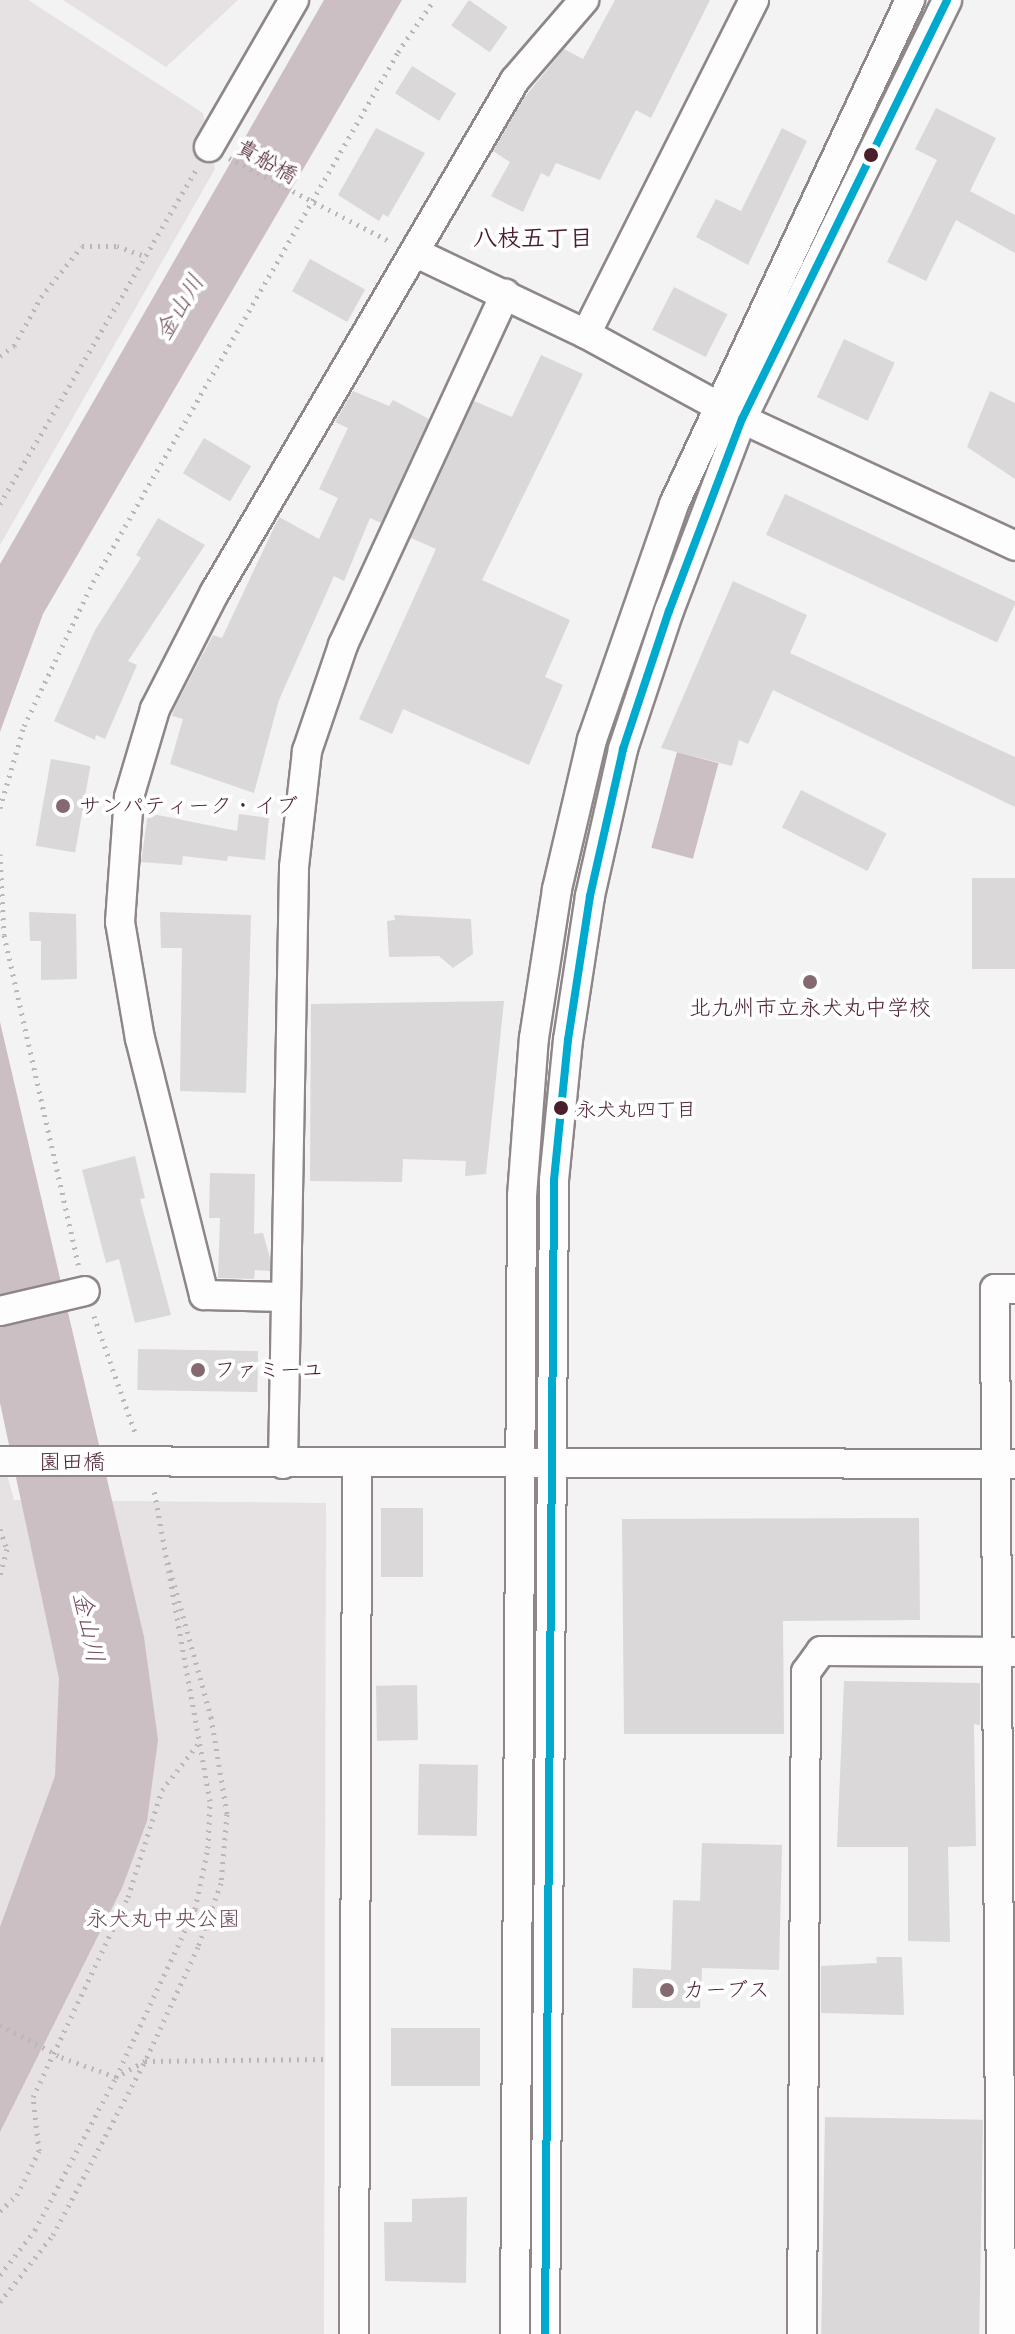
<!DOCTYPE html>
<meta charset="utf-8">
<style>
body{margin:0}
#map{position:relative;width:1015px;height:2334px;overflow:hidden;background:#f3f3f3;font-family:Delius,"Klee One",sans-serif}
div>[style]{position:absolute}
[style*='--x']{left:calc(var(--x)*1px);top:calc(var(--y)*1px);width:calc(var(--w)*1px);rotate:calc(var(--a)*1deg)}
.green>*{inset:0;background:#e6e1e2}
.water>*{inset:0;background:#cbbfc3;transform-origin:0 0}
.building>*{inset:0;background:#dad8d9;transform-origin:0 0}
.path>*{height:5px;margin-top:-2.5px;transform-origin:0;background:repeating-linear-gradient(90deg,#bbb6b8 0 2px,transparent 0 8px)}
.roads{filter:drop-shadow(2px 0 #8e8688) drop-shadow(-2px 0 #8e8688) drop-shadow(0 2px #8e8688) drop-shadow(0 -2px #8e8688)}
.minor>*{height:28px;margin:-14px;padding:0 14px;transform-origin:14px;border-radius:14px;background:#fdfdfd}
.path-bridge>*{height:5px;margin-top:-2.5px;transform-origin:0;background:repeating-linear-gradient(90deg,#bbb6b8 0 2px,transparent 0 8px)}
.bus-1>*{height:8px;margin:-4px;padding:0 4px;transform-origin:4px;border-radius:4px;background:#00a9ce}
.dots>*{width:22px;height:22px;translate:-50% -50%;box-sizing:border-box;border:4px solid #fff;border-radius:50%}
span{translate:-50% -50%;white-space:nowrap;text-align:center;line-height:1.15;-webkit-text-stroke:8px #fff;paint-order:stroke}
.bus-label{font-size:20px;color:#4a1f2b}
.left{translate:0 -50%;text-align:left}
.street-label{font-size:22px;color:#4a1f2b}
.poi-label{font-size:22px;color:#4a1f2b}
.park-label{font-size:22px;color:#6e4c56}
.neighbourhood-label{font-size:24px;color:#4a1f2b;font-weight:700}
.water-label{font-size:24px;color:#714f59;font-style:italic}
</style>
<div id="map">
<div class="green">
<i style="clip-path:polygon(0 0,28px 0,203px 113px,215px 169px,0 545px)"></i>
<i style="clip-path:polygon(63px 0,238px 0,166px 67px)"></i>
<i style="clip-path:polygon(0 1449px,14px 1500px,326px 1503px,324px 2334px,0 2334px)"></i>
</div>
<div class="water">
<i style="clip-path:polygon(324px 0,402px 0,43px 614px,0 732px,0 564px)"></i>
<i style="left:677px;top:752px;width:43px;height:99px;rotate:15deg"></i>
<i style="clip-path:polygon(0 1022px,144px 1637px,158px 1740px,147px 1821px,122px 1888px,0 2132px,0 1927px,55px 1776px,59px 1678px,0 1403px)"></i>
</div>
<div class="building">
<i style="left:469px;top:0;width:47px;height:31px;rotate:35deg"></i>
<i style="clip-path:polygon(615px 0,710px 0,651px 118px,636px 110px,600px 180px,556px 163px,549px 177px,541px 173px,523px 212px,491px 196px,510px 162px,493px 151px,524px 98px,564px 49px,583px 59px)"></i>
<i style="left:412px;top:66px;width:52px;height:32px;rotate:32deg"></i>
<i style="clip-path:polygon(936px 108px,996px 138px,970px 191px,1015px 215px,1015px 253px,956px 220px,926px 281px,887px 262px,937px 160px,915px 149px)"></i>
<i style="clip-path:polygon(376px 128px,425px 153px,388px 217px,383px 214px,379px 221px,338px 195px)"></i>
<i style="clip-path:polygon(782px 128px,807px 141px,748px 265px,696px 237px,716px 199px,741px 211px)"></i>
<i style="left:310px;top:259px;width:63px;height:37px;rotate:29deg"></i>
<i style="left:674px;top:287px;width:60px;height:48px;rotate:27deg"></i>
<i style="left:844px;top:339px;width:56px;height:64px;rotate:25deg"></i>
<i style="clip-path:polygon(541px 355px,583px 374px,482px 580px,570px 620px,545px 677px,563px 685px,529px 765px,403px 709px,392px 734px,359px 719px,436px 549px,411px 538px,474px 401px,512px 417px)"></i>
<i style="clip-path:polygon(353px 391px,389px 406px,393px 400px,429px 419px,381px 523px,370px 518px,344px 581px,334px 576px,279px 700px,254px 793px,170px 764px,183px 719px,172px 716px,174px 709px,213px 635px,222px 638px,279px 517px,319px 539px,338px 498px,319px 489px,348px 428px,335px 422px)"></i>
<i style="clip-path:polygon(990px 391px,1015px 403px,1015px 479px,967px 447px)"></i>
<i style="left:204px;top:438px;width:55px;height:41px;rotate:31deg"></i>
<i style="left:785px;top:494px;width:255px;height:45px;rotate:25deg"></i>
<i style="clip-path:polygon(158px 518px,205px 545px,128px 661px,137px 665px,105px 739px,96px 735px,95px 740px,54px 721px,95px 630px,141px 558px,136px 555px)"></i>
<i style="clip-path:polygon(733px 581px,807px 615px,790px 653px,1015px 757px,1015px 807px,773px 690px,748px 744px,739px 740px,732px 766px,661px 748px)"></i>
<i style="left:51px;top:759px;width:40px;height:88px;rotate:10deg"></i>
<i style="left:801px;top:790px;width:96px;height:42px;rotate:27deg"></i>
<i style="clip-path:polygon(148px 813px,237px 831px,239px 814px,269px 818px,265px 860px,228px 856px,227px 861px,183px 856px,182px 865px,141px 862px)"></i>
<i style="left:972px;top:878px;width:43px;height:91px"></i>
<i style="clip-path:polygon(29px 912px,76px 914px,77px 979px,41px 980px,41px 941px,30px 941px)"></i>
<i style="clip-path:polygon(160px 912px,251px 915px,246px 1093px,180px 1091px,182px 948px,161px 948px)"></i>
<i style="clip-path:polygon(394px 915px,471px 919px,473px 954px,453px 968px,439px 956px,389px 957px,387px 921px,395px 920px)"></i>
<i style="clip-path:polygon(504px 1001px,486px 1174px,465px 1176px,466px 1161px,403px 1159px,402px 1182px,310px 1181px,311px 1004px)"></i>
<i style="clip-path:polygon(135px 1156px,145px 1198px,140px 1199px,171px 1315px,135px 1323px,119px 1259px,106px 1263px,82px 1170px)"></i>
<i style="clip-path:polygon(210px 1173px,255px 1174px,254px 1234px,263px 1233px,270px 1258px,270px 1271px,255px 1270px,254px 1279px,218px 1278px,220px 1218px,209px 1218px)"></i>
<i style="left:138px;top:1349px;width:120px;height:41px;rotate:1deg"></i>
<i style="left:381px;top:1508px;width:42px;height:69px"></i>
<i style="clip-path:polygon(919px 1518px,920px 1620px,783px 1621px,784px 1734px,624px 1734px,622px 1519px)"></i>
<i style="clip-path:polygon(844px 1681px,980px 1683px,980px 1725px,974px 1724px,976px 1846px,948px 1847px,950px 1942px,908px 1941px,908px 1847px,837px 1847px)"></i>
<i style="left:417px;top:1685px;width:55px;height:41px;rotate:89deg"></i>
<i style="left:419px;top:1764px;width:59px;height:71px;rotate:1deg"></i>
<i style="clip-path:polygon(702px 1843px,782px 1845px,779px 1970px,702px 1968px,700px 2008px,632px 2008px,633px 1968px,671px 1970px,673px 1900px,700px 1901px)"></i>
<i style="clip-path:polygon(876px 1957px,902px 1957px,904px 2015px,821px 2013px,821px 1966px,877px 1963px)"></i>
<i style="left:391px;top:2028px;width:89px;height:58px"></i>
<i style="left:825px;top:2117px;width:158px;height:217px;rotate:1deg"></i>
<i style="clip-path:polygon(467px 2197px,466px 2283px,385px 2281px,384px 2222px,412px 2222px,412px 2199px)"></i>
</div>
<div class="path">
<i style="--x:229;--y:158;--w:182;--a:27.4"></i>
<i style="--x:0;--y:356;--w:17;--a:-36"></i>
<i style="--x:14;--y:346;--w:56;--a:-61.1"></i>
<i style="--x:41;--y:297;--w:65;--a:-51.2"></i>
<i style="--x:82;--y:246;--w:35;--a:0"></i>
<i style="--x:117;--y:246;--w:32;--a:20"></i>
<i style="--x:0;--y:504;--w:391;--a:-59.6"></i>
<i style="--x:0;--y:808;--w:85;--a:-73.7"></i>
<i style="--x:24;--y:726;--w:160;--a:-64.4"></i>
<i style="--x:93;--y:582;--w:611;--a:-60.08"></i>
<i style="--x:398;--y:52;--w:63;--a:-55.3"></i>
<i style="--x:0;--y:854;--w:81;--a:87.2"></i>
<i style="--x:4;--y:935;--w:342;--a:77.3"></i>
<i style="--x:94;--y:1316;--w:126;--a:70.6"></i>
<i style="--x:0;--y:1529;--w:21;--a:71"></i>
<i style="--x:7;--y:1549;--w:27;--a:105"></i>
<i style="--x:168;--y:1562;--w:161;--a:74.5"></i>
<i style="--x:211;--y:1717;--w:98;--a:80.6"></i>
<i style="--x:227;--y:1814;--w:69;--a:95"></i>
<i style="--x:221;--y:1883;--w:68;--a:109.8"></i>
<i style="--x:198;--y:1947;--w:126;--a:114.9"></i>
<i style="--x:145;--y:2061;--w:184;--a:-0.6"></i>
<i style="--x:0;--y:2211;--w:23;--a:-43"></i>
<i style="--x:17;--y:2195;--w:49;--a:-63.4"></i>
<i style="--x:39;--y:2151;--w:54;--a:-96.3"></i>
<i style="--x:33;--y:2097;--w:221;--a:-64.6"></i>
<i style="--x:128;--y:1897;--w:112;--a:-72.4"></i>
<i style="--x:162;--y:1790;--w:58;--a:-52"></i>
<i style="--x:0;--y:2275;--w:57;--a:-52.1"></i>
<i style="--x:35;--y:2230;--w:173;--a:-62.1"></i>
<i style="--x:116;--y:2077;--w:186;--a:-64.8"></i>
<i style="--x:195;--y:1909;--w:62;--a:-78"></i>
<i style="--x:208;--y:1848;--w:47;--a:-87.6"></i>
<i style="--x:210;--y:1801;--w:316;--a:-100.2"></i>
<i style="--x:0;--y:2302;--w:85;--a:-51.7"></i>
<i style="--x:53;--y:2235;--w:197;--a:-62.1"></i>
<i style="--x:145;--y:2061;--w:33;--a:151"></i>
<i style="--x:116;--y:2077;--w:59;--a:-160"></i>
</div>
<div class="roads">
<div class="minor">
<i style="--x:209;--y:147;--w:170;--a:-60"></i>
<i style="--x:416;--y:253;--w:188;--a:25.5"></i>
<i style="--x:586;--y:334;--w:178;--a:28.6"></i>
<i style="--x:742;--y:419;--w:301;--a:24.9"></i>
<i style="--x:586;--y:334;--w:374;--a:-63.3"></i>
<i style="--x:284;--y:1297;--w:80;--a:-178.6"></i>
<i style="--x:204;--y:1295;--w:264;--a:-104"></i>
<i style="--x:140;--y:1039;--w:119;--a:-99.7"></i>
<i style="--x:120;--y:922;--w:125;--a:-85.9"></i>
<i style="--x:129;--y:797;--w:92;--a:-73.5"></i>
<i style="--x:155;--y:709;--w:131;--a:-62.9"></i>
<i style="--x:215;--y:592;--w:593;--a:-59.63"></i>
<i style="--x:515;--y:80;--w:106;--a:-49.2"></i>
<i style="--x:0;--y:1311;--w:87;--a:-13.2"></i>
<i style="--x:0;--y:1461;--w:1015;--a:0.17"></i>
<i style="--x:283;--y:1464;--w:597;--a:-88.94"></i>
<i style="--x:294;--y:867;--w:117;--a:-83.6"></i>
<i style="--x:307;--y:751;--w:112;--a:-71.2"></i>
<i style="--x:343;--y:645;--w:387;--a:-65.2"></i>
<i style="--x:354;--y:2334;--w:868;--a:-89.8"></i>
<i style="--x:515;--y:2334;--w:1138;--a:-89.65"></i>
<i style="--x:522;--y:1196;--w:158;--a:-85.7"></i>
<i style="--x:534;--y:1038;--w:151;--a:-81.2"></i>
<i style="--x:557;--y:889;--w:153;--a:-76.8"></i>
<i style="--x:592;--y:740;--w:250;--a:-70.8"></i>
<i style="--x:674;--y:504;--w:557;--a:-64.91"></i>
<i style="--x:545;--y:2334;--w:1154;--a:-89.55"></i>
<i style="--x:554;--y:1180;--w:141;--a:-84.3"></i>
<i style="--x:568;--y:1040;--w:146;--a:-81.3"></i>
<i style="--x:590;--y:896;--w:151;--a:-77.3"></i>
<i style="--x:623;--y:749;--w:145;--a:-71.6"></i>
<i style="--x:669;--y:611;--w:205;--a:-69.2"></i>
<i style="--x:742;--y:419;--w:466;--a:-63.9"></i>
<i style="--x:802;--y:2334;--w:662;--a:-89.65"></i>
<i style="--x:806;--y:1672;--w:26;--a:-54"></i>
<i style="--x:821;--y:1651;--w:193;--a:0.3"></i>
<i style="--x:1001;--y:2334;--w:1045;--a:-90.33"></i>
<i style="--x:995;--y:1289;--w:20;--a:0"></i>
</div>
</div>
<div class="path-bridge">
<i style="--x:0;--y:2025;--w:69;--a:27.7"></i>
</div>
<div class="bus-1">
<i style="--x:545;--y:2334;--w:1154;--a:-89.55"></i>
<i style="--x:554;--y:1180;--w:141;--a:-84.3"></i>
<i style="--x:568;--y:1040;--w:146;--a:-81.3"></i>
<i style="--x:590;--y:896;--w:151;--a:-77.3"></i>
<i style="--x:623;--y:749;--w:145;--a:-71.6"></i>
<i style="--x:669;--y:611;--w:205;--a:-69.2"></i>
<i style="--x:742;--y:419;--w:466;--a:-63.9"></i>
</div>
<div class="dots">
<i style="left:871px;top:155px;background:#4a1f2b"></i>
<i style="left:63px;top:806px;background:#856971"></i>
<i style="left:810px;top:982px;background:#856971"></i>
<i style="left:561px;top:1108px;background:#4a1f2b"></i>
<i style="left:198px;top:1370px;background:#856971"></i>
<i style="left:667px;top:1990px;background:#856971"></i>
</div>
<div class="bus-label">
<span class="left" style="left:576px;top:1108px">永犬丸四丁目</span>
</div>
<div class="street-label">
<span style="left:267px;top:161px;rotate:30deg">貴船橋</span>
<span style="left:72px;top:1462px">園田橋</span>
</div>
<div class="poi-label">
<span class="left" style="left:79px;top:806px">サンパティーク・イブ</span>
<span style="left:810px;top:1008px">北九州市立永犬丸中学校</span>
<span class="left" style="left:214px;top:1370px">ファミーユ</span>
<span class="left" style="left:683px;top:1990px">カーブス</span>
</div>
<div class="park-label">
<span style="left:163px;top:1919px">永犬丸中央公園</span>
</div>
<div class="neighbourhood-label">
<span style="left:533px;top:238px">八枝五丁目</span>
</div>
<div class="water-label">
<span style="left:179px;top:307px;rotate:-59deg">金山川</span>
<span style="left:89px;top:1627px;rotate:78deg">金山川</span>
</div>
</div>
